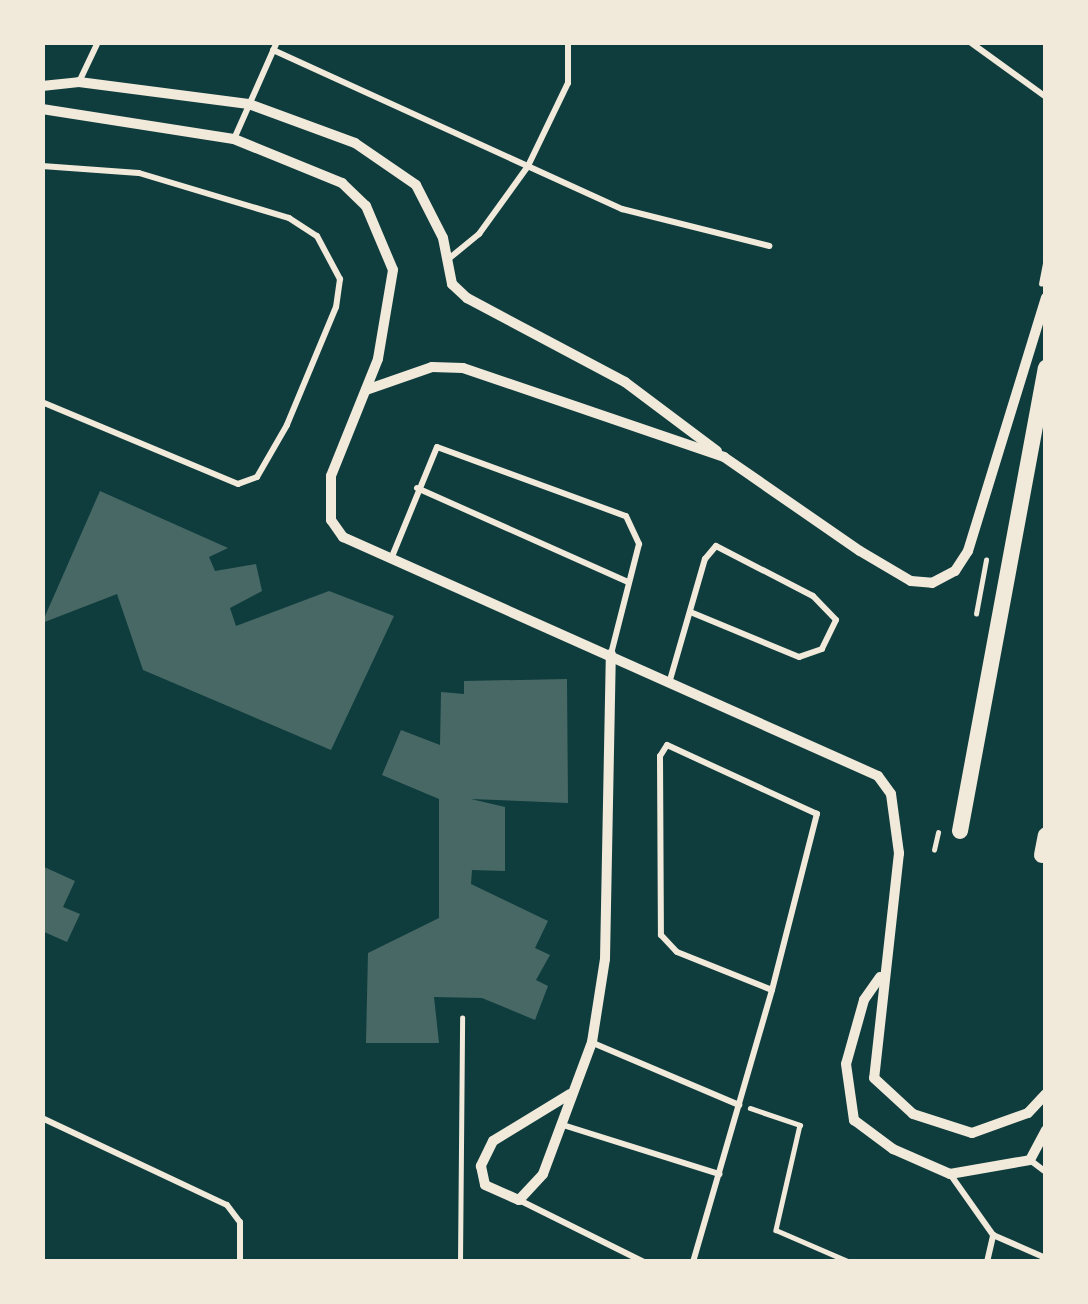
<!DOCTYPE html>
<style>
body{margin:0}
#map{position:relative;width:1088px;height:1304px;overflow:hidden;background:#0f3d3e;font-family:Overpass,sans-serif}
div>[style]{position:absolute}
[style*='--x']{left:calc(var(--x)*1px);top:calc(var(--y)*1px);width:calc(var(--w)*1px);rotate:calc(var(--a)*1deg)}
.building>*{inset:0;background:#486865}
.path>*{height:4.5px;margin:-2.25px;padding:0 2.25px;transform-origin:2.25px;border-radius:2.25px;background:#f1e9da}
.service>*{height:6px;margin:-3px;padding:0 3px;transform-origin:3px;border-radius:3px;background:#f1e9da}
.minor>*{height:10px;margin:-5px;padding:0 5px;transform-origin:5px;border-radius:5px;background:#f1e9da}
.secondary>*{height:16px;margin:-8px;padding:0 8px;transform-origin:8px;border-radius:8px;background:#f1e9da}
span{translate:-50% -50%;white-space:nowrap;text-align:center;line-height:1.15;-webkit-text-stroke:9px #f1e9da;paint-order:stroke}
.frame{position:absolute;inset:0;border:45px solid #f1e9da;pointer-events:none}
</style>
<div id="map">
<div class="building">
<i style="clip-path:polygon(100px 491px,228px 548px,209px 557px,215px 571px,256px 564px,262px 591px,230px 608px,236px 626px,329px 591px,394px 616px,331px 750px,143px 670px,117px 594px,42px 623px)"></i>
<i style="clip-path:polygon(567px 679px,568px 803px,471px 799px,505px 807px,505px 871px,472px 870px,471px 884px,548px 921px,535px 948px,550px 955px,536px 980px,548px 986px,535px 1020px,482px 998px,434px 997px,439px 1043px,366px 1043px,368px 953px,439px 918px,439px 799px,382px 775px,401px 730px,440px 745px,441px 692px,464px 694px,464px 681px)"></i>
<i style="clip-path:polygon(42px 866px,75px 881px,63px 907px,80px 914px,67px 942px,42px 931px)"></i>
</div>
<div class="path">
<i style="--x:1041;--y:284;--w:26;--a:-79"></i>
<i style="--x:976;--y:614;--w:55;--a:-79.5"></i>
<i style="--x:934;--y:850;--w:18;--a:-77"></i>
<i style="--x:750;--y:1108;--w:53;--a:18.8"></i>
<i style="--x:800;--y:1125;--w:108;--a:102.9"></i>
<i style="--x:776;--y:1230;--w:81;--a:23.4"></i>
<i style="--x:460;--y:1262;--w:244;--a:-89.5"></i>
</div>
<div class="service">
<i style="--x:149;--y:42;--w:25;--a:0"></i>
<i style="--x:970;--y:42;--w:94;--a:35.9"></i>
<i style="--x:273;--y:50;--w:384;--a:24.5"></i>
<i style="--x:622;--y:209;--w:152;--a:14.1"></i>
<i style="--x:79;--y:82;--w:44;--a:-64.6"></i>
<i style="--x:234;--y:139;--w:106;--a:-66.1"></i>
<i style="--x:42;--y:166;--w:97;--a:4.1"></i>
<i style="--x:139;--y:173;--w:157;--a:16.7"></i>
<i style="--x:289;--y:218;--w:33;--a:33"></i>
<i style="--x:317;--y:236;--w:49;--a:61.9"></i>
<i style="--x:340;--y:279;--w:28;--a:98"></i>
<i style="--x:336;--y:307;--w:128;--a:112.6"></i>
<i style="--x:287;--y:425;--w:60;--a:120"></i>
<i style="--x:257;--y:477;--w:20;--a:160"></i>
<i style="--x:238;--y:484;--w:212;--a:-157.3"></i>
<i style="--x:446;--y:261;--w:43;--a:-39.3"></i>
<i style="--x:479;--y:234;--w:84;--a:-54.2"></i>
<i style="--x:528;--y:166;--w:92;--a:-64.3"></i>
<i style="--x:568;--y:83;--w:41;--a:-90"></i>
<i style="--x:417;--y:488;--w:231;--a:24"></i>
<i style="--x:391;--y:559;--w:121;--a:-67.7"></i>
<i style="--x:437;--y:447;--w:201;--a:20.1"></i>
<i style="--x:626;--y:516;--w:31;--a:65"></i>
<i style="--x:639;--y:544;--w:114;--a:104.3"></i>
<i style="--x:670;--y:680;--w:126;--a:-73.9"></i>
<i style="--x:705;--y:559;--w:17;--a:-50"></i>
<i style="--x:716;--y:546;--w:109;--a:27.3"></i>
<i style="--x:813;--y:596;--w:33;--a:46"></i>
<i style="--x:836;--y:620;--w:32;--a:116"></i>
<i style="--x:822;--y:649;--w:24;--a:161"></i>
<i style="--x:799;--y:657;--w:115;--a:-157.5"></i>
<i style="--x:593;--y:1043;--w:159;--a:23"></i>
<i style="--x:42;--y:1118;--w:204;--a:25.2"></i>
<i style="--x:227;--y:1205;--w:21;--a:53"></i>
<i style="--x:240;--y:1222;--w:40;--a:90"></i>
<i style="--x:563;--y:1125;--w:164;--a:17.4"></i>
<i style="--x:1030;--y:1160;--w:20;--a:37"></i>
<i style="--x:950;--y:1174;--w:75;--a:54.8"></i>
<i style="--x:993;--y:1235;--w:58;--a:23.5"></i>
<i style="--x:519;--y:1200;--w:140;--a:26.4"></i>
<i style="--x:693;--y:1262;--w:283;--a:-73.8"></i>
<i style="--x:772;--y:990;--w:182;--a:-75.7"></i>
<i style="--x:817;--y:814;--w:165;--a:-155.3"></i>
<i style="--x:667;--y:745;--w:13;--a:122"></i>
<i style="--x:660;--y:756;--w:179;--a:89.7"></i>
<i style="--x:661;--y:935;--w:23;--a:47"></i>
<i style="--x:677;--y:952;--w:102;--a:21.8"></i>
<i style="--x:987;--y:1262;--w:28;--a:-77"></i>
</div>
<div class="minor">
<i style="--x:42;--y:86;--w:37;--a:-6"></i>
<i style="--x:79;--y:82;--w:171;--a:7.4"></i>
<i style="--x:249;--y:104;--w:113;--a:20.2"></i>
<i style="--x:355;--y:143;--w:74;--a:34.5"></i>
<i style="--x:416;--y:185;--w:59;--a:63"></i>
<i style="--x:443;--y:238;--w:47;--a:78.9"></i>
<i style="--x:452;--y:284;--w:21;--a:43"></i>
<i style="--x:467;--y:298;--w:179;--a:28"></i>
<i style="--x:625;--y:382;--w:115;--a:36.9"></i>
<i style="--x:42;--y:109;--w:194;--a:8.9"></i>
<i style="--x:234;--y:139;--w:117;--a:22.2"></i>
<i style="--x:342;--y:183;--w:33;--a:44"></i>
<i style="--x:366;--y:206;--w:69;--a:67.1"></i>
<i style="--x:393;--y:270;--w:90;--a:99.6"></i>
<i style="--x:378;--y:359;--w:126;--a:111.9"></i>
<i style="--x:331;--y:476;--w:44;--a:90"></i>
<i style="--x:331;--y:520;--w:21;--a:55"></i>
<i style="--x:343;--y:537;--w:586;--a:24.07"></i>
<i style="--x:878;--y:776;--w:22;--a:54"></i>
<i style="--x:891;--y:794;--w:60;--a:82.3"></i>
<i style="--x:899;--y:853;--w:226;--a:96.3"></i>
<i style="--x:874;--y:1078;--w:53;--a:42.7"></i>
<i style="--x:913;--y:1114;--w:62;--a:17.9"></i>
<i style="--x:972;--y:1133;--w:59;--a:-19.7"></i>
<i style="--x:1028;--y:1113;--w:26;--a:-47"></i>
<i style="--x:366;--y:390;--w:70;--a:-19.2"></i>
<i style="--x:432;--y:367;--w:31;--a:2"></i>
<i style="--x:463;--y:368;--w:276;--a:18.8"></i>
<i style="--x:724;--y:457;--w:165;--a:34.7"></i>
<i style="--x:860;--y:551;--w:59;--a:30.5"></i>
<i style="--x:911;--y:581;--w:21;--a:5"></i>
<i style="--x:932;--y:583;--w:26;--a:-28"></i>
<i style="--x:955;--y:571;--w:24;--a:-57"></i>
<i style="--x:968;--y:551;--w:265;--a:-72.9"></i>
<i style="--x:880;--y:977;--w:28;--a:125"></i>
<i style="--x:864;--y:1000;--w:66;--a:105.7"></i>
<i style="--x:846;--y:1064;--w:57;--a:81.9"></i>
<i style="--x:854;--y:1120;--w:49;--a:36.6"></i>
<i style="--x:893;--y:1149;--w:62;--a:23.7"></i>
<i style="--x:950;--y:1174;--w:81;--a:-9.9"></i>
<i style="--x:1030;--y:1160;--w:34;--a:-62"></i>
<i style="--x:570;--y:1094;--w:90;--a:148.6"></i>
<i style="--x:493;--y:1141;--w:28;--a:116"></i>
<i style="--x:481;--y:1166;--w:19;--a:78"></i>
<i style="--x:485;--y:1185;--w:37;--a:24"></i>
<i style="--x:519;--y:1200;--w:35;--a:-47"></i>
<i style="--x:543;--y:1174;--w:141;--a:-69.6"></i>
<i style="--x:592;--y:1042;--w:84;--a:-81.1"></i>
<i style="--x:605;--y:959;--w:305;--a:-88.9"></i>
</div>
<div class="secondary">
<i style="--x:960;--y:831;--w:471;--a:-79.5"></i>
<i style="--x:1042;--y:855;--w:20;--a:-79"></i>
</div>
<div class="frame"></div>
</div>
